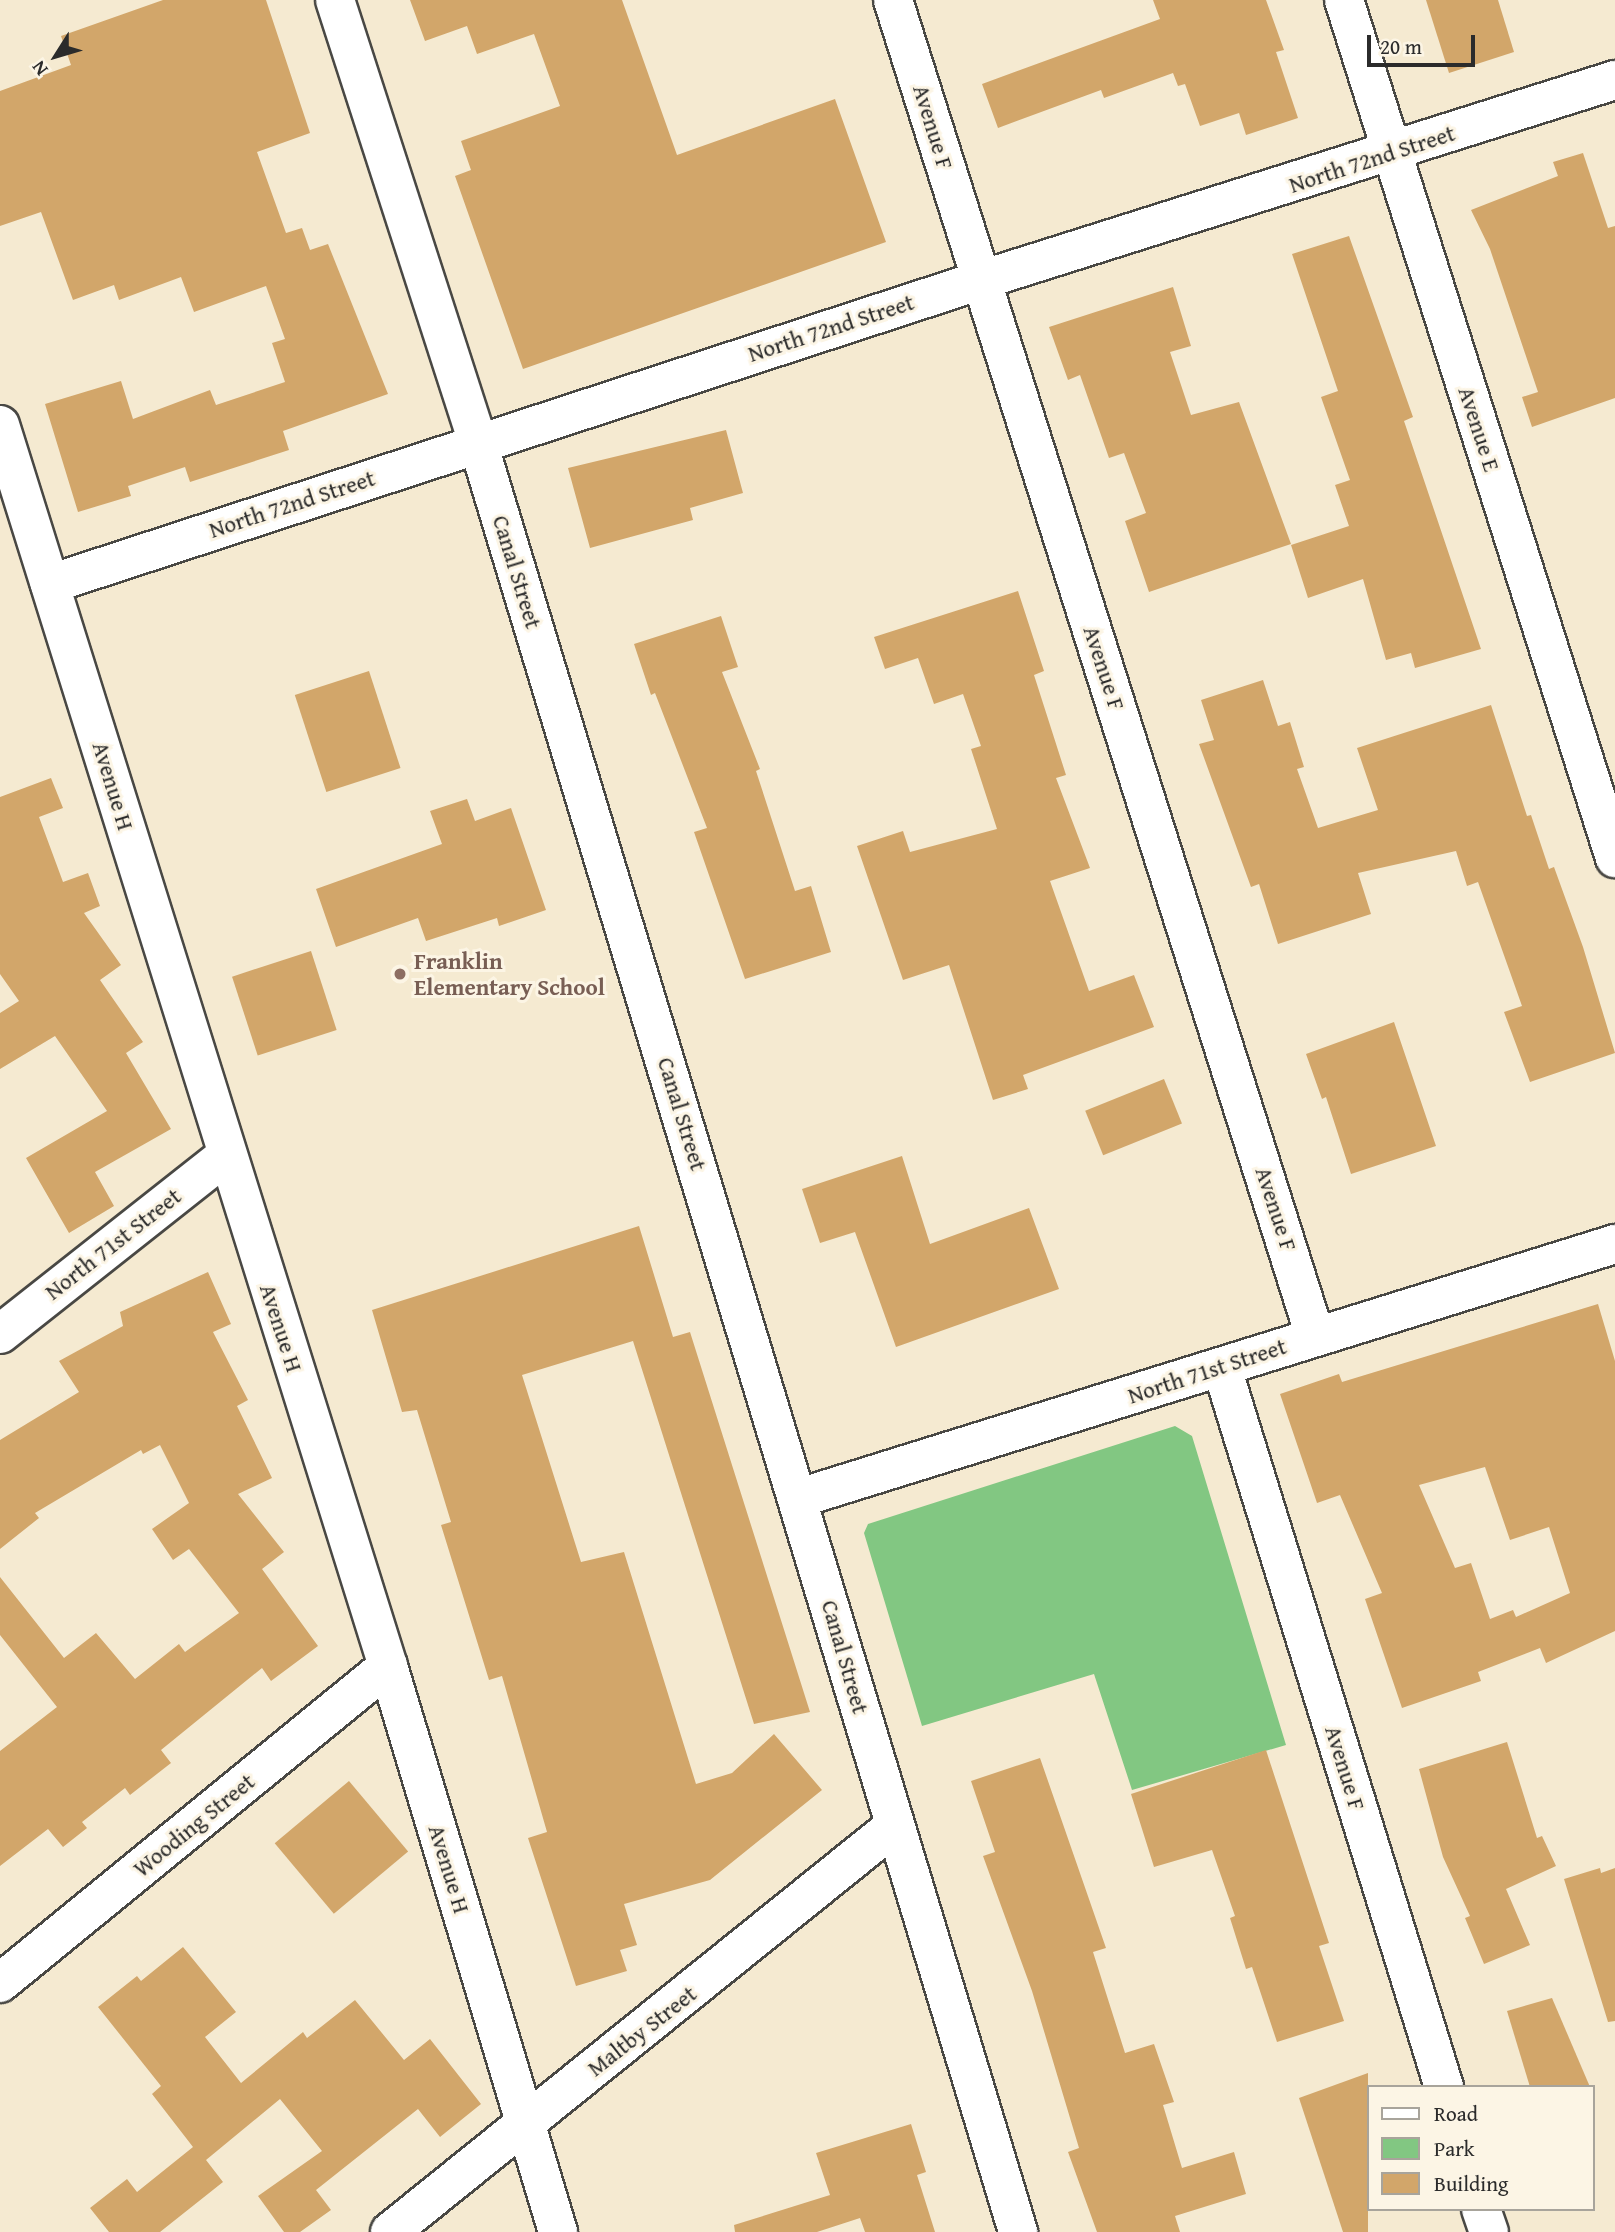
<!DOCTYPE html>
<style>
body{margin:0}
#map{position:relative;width:1615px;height:2232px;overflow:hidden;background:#f5ead1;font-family:"Gentium Book Plus",serif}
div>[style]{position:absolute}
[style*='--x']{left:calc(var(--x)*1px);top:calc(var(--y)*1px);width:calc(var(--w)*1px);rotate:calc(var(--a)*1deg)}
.green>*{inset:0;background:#82c782}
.building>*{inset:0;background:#d2a66a;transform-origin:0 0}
.roads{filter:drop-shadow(2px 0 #494844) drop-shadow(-2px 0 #494844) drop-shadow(0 2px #494844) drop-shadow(0 -2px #494844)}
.street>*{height:38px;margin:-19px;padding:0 19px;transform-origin:19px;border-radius:19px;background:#fff}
.secondary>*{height:38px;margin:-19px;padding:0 19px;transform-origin:19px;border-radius:19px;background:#fff}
.dots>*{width:19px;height:19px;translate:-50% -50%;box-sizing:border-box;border:4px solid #fcf5e5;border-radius:50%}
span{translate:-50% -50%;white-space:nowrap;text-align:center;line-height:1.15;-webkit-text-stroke:6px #fcf5e5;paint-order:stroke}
.street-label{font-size:23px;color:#2b2b2b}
.education-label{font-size:23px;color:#785e54;font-weight:700}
.left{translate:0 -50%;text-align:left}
.legend{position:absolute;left:1367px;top:2085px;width:228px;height:126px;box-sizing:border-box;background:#fcf5e5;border:2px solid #a8a49b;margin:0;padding:9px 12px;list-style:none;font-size:21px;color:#2b2b2b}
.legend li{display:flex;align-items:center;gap:14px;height:35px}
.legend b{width:35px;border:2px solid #a8a49b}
.north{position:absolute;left:21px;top:21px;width:70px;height:70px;-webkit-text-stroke:5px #fcf5e5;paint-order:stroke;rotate:233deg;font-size:19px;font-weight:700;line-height:28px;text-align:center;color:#2b2b2b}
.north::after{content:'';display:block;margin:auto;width:24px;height:32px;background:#2b2b2b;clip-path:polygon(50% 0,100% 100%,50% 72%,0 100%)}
.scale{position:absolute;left:1367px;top:35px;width:108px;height:32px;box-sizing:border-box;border:4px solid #2b2b2b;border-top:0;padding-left:9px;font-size:21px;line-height:24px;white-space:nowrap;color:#2b2b2b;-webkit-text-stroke:5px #fcf5e5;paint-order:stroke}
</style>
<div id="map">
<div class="green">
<i style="clip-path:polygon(1175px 1426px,1192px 1436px,1286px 1745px,1132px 1790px,1094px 1674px,922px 1726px,864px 1533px,868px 1524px)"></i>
</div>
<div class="building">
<i style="clip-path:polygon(163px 0,266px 0,310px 133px,257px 152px,286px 233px,302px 228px,310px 250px,328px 244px,388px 394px,283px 431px,289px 450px,190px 482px,185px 467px,128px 486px,131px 496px,78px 512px,45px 404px,121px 381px,133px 419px,210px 390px,216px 405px,285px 382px,272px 343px,285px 339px,266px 286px,194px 312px,181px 277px,119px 300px,114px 285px,73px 300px,41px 212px,0 226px,0 91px,71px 65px,61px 36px)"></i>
<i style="clip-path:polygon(410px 0,622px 0,677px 155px,835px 99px,886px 242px,523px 369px,455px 176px,471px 170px,461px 141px,560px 106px,534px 34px,477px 54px,467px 26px,425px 41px)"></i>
<i style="clip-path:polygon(1153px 0,1266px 0,1284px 50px,1276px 52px,1298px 118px,1246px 135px,1239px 113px,1200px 126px,1185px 84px,1178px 86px,1173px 73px,1104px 98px,1101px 90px,998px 128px,982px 84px,1160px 19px)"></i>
<i style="clip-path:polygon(1426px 0,1498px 0,1514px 52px,1449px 73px)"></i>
<i style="clip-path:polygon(1583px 153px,1608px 228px,1615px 226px,1615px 398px,1532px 427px,1522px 397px,1538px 392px,1490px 249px,1471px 210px,1558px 176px,1553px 162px)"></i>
<i style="clip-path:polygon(1349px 236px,1413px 417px,1404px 421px,1481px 649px,1415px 668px,1411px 653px,1386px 660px,1363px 579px,1308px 598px,1291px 545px,1349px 526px,1335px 485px,1350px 480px,1321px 397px,1338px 391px,1292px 254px)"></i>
<i style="clip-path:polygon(1173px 287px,1191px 346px,1170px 352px,1191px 415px,1239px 402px,1291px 544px,1149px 592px,1125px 521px,1146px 513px,1124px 453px,1109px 458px,1080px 375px,1068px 380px,1049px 327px)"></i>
<i style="clip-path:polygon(726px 430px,743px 493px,690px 508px,693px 520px,590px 548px,568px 468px)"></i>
<i style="clip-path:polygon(1018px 591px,1044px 671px,1034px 675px,1066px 775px,1056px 778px,1090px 868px,1050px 881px,1089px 991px,1134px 975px,1154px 1027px,1023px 1075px,1028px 1089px,993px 1100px,949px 965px,903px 980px,857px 846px,903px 831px,910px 852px,997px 829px,971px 749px,981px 746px,963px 694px,934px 704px,918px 658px,885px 669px,874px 637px)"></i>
<i style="clip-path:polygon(721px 616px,738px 667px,722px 672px,760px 769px,756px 771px,795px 891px,811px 886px,831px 952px,745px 979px,694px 832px,707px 828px,655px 693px,651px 695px,634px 644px)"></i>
<i style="left:369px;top:671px;width:102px;height:78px;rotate:72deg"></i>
<i style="clip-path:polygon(1263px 680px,1278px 726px,1290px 722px,1304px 767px,1297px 769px,1318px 828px,1378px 810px,1357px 748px,1491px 705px,1527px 816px,1531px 815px,1549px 869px,1554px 867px,1583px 947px,1615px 1053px,1530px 1082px,1504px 1012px,1522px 1006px,1478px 882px,1467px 886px,1456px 851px,1358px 873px,1371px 914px,1278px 944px,1259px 884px,1251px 887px,1199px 744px,1214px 740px,1201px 700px)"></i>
<i style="clip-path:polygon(51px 778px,63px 808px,39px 817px,63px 882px,88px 873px,100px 906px,84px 913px,121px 965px,100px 980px,143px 1042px,126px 1053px,171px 1129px,95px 1172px,114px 1206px,69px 1233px,26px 1158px,107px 1111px,55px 1036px,0 1069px,0 1013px,19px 1001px,0 974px,0 797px)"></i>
<i style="clip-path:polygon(467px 799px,475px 821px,511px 808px,546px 910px,499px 926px,497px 918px,426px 941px,418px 918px,336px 947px,316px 889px,442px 844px,430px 811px)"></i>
<i style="left:311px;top:951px;width:83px;height:83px;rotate:72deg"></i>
<i style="clip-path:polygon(1394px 1022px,1436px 1146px,1351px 1174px,1326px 1097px,1322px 1099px,1306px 1054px)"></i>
<i style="left:1164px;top:1079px;width:48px;height:85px;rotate:68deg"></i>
<i style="clip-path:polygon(902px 1156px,930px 1244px,1029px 1208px,1059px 1289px,896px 1347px,855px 1232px,820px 1243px,802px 1189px)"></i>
<i style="clip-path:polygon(639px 1226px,673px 1337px,690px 1332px,810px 1712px,754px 1724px,633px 1341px,522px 1375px,581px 1562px,624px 1552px,696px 1784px,732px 1773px,774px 1734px,822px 1790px,710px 1880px,624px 1904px,637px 1945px,620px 1950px,627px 1971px,576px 1986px,528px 1838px,547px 1832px,502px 1676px,489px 1680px,441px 1525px,451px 1522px,417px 1410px,402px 1412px,372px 1310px)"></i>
<i style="clip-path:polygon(208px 1272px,231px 1324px,213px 1332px,248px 1400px,237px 1406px,272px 1478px,238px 1494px,284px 1552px,262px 1569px,318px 1646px,271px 1681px,262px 1668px,161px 1750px,171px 1763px,130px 1795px,125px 1788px,82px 1822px,87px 1828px,63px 1847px,48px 1829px,0 1866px,0 1751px,57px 1707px,0 1635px,0 1577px,64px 1658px,96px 1633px,135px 1679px,179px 1644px,185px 1652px,239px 1613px,189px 1549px,173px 1560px,152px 1529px,189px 1503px,160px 1445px,143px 1454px,141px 1450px,35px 1513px,39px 1518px,0 1549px,0 1440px,79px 1392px,59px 1361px,123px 1326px,120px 1312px)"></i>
<i style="clip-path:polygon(evenodd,1598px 1304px,1615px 1361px,1615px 1631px,1546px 1663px,1540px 1648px,1478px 1672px,1481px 1681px,1402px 1708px,1365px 1599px,1382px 1593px,1340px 1495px,1317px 1503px,1280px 1394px,1339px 1374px,1342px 1382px,1598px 1304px,1485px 1467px,1510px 1540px,1549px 1527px,1570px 1593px,1516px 1617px,1513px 1610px,1490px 1619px,1471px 1563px,1455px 1568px,1419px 1485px,1485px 1467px)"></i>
<i style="clip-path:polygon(1507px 1742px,1537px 1838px,1542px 1836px,1556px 1866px,1506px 1889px,1530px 1945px,1484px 1964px,1465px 1918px,1470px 1916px,1443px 1857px,1419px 1769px)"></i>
<i style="clip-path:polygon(1266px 1750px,1329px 1943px,1319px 1946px,1344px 2021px,1277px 2042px,1252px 1967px,1246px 1969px,1230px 1918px,1235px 1916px,1212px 1850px,1154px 1867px,1131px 1794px)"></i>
<i style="clip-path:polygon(1040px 1758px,1106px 1948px,1093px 1952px,1125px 2053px,1154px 2044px,1174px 2102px,1163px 2105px,1182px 2168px,1234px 2152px,1246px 2194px,1175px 2216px,1180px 2232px,1097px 2232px,1068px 2152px,1079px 2148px,1032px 1991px,983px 1856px,995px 1852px,971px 1781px)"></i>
<i style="left:349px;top:1781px;width:92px;height:97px;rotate:50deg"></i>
<i style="clip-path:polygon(1600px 1868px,1601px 1873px,1615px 1868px,1615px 2021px,1608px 2022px,1564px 1879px)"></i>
<i style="clip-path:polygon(183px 1947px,236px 2012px,205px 2037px,241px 2083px,303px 2032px,307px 2038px,355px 2000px,404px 2060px,430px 2039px,481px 2104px,440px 2137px,418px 2109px,316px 2190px,331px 2210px,300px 2232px,284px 2232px,258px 2196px,322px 2151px,280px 2099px,206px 2160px,223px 2182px,160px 2232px,109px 2232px,90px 2208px,127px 2179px,137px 2192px,193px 2147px,152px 2094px,161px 2086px,98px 2007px,137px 1976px,141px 1981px)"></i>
<i style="clip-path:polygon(1552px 1998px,1590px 2087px,1530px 2087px,1507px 2011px)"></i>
<i style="clip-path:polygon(1368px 2073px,1368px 2232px,1343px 2232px,1299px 2098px)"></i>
<i style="clip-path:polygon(911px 2124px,926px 2172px,917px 2175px,935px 2232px,865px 2232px,860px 2218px,817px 2232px,735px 2232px,734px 2225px,830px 2195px,816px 2153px)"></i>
</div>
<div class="roads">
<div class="street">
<i style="--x:893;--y:0;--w:1401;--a:72.47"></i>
<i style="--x:1344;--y:0;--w:900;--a:72.47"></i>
<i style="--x:0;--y:425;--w:1300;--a:72.64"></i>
<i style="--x:388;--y:1666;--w:591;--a:73.28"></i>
<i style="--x:50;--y:584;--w:979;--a:-18.08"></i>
<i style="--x:981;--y:280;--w:665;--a:-17.51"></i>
<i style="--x:0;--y:1334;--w:289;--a:-38.3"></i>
<i style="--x:1222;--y:1368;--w:752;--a:72.84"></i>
<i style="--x:799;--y:1498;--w:855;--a:-17.29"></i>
<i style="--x:0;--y:1983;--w:501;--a:-39.25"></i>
<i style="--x:1481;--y:2209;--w:24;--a:71"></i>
<i style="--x:390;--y:2232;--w:646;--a:-38.84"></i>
</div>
<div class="secondary">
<i style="--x:335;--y:0;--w:466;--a:72.1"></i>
<i style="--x:478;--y:443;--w:1869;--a:73.2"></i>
</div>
</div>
<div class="dots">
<i style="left:400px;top:974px;background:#8d6e63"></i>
</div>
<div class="street-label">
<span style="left:933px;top:127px;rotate:73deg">Avenue F</span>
<span style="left:1372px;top:159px;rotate:-18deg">North 72nd Street</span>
<span style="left:831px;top:328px;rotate:-18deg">North 72nd Street</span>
<span style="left:1479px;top:429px;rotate:72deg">Avenue E</span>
<span style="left:292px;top:504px;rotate:-18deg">North 72nd Street</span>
<span style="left:517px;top:572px;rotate:73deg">Canal Street</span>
<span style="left:1104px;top:668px;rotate:72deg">Avenue F</span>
<span style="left:113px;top:786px;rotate:73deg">Avenue H</span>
<span style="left:682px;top:1114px;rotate:73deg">Canal Street</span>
<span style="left:1276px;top:1209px;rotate:72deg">Avenue F</span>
<span style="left:113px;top:1244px;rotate:-38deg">North 71st Street</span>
<span style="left:281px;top:1328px;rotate:72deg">Avenue H</span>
<span style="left:1207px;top:1371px;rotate:-18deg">North 71st Street</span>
<span style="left:845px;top:1657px;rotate:74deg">Canal Street</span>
<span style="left:1345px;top:1768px;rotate:73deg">Avenue F</span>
<span style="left:194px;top:1825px;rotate:-39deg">Wooding Street</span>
<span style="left:449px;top:1869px;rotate:73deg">Avenue H</span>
<span style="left:642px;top:2031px;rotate:-38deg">Maltby Street</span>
</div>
<div class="education-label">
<span class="left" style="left:414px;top:974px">Franklin<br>Elementary School</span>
</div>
<ul class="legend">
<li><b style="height:9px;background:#fff"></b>Road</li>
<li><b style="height:19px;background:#82c782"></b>Park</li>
<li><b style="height:19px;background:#d2a66a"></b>Building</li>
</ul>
<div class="north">N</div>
<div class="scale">20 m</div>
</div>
